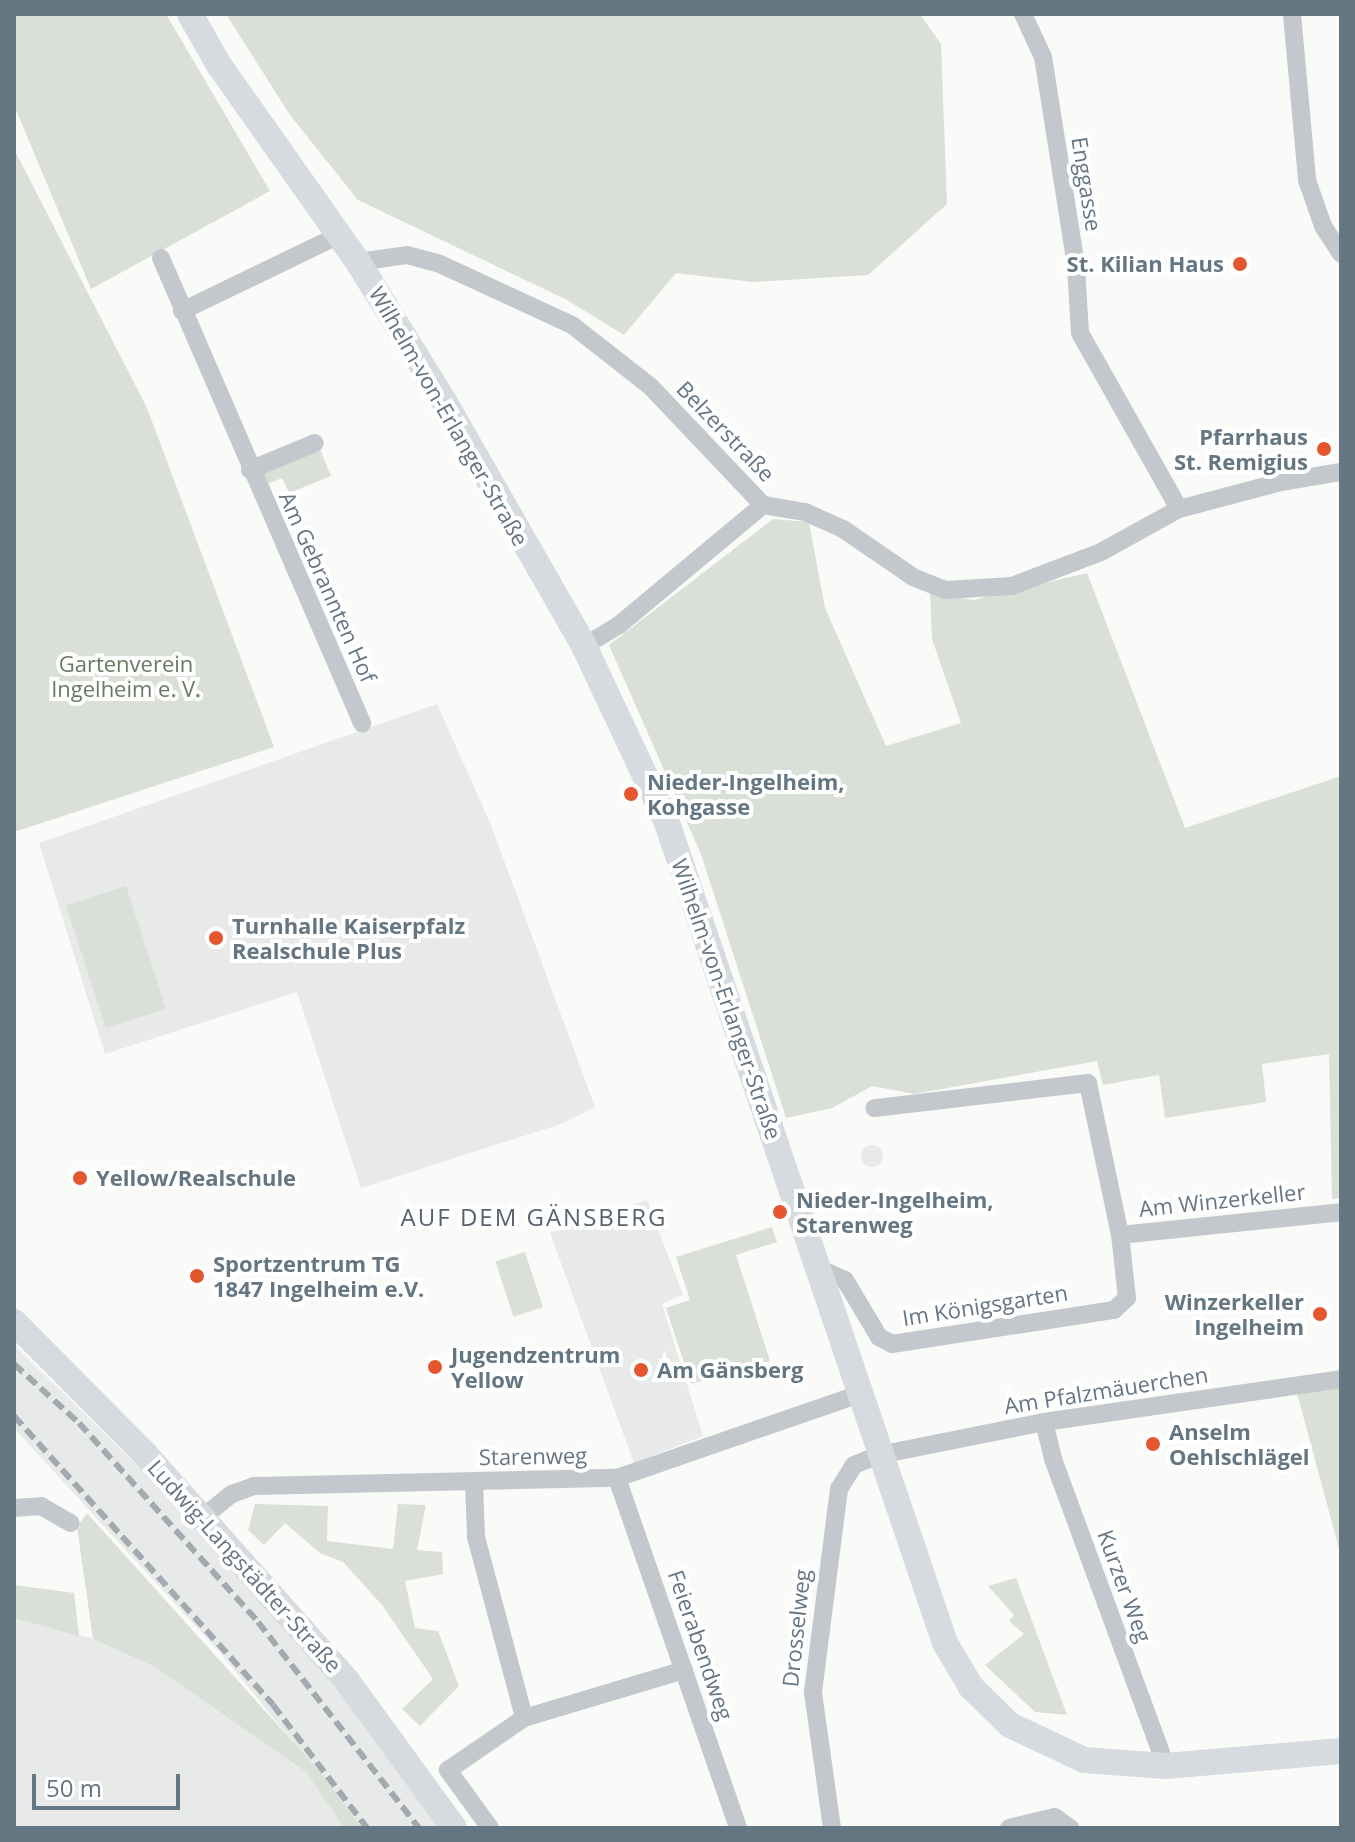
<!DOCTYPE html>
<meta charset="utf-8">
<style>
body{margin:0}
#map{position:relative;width:1355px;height:1842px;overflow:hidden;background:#fafaf8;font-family:"Open Sans",sans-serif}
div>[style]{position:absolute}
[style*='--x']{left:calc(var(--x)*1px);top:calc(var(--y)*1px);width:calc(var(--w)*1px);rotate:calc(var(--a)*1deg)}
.built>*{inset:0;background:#e8e9e9}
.round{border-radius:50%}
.green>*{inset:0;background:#dadfd7;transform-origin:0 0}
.street>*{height:18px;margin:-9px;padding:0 9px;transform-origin:9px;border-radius:9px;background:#c3c8cc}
.secondary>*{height:26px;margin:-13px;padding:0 13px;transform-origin:13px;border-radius:13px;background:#d6dbdf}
.rail>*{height:6px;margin-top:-3px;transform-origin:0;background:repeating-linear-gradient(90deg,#a2aab0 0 12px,transparent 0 18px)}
.dots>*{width:22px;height:22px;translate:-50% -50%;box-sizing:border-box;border:4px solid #fff;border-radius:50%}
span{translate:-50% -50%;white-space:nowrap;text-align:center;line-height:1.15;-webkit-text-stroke:8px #fff;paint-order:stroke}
.street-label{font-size:22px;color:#657683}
.poi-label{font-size:22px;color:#657683;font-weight:700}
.right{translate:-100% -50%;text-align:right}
.left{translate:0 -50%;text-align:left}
.park-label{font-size:22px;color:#687a64}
.neighbourhood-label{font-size:24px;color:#57646e;letter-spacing:2px}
.frame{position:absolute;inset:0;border:16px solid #657683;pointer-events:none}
.scale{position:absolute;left:32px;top:1774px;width:148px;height:36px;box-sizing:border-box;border:4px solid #657683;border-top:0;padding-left:10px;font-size:24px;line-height:28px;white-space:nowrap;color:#657683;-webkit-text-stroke:6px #fff;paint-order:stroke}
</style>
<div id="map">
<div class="built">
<i style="clip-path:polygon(437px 704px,491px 825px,595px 1107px,561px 1124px,361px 1188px,297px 992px,105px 1054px,39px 843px)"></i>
<i class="round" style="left:861px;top:1145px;width:22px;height:22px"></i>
<i style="clip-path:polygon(647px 1200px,683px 1295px,662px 1304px,703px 1436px,634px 1463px,550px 1233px)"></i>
<i style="clip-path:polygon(14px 1345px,147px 1475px,313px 1661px,367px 1725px,438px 1828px,362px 1828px,223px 1656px,14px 1428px)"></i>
<i style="clip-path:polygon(14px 1618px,93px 1639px,155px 1667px,306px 1772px,344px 1828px,14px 1828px)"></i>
</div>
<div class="green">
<i style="clip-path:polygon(14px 14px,166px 14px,270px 191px,91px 289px,14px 105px)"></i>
<i style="clip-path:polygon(226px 14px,920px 14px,941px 44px,947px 204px,868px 275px,753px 282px,676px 273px,624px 335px,567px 300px,358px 200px,290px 115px)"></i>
<i style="clip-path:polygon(14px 149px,147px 408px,274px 747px,14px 832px)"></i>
<i style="clip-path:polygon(320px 449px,331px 476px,289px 493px,282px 478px,265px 485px,261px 473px)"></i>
<i style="clip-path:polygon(773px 519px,809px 522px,825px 608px,886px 746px,961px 723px,932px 639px,930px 592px,973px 600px,1087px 573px,1185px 828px,1341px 776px,1341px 1198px,1332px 1199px,1329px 1054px,1262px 1064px,1266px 1102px,1165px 1118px,1159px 1075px,1103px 1085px,1097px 1061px,914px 1094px,872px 1086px,832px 1108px,786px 1118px,701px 854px,609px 645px)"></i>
<i style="left:126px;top:886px;width:129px;height:63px;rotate:72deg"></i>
<i style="clip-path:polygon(772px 1227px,777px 1242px,736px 1255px,770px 1361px,691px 1384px,666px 1308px,690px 1300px,676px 1257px)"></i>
<i style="left:525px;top:1252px;width:58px;height:31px;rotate:72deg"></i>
<i style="clip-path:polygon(1341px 1387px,1341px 1556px,1297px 1393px)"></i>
<i style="clip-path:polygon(255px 1504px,328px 1506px,327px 1541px,393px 1549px,398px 1504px,426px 1505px,417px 1550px,442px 1552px,443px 1574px,405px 1581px,415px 1628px,438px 1631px,459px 1686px,420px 1726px,402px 1709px,433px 1679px,382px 1605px,343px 1562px,320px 1553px,285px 1523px,264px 1545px,248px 1530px)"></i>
<i style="clip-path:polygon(87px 1513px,320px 1772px,362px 1828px,344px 1828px,306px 1772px,155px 1667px,93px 1639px,77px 1527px)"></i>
<i style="clip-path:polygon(1016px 1578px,1067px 1715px,1035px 1712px,985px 1665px,1024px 1634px,1009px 1621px,1014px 1615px,988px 1586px)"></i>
<i style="clip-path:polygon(14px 1585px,74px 1593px,79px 1636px,14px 1618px)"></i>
</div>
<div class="street">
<i style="--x:1023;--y:14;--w:47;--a:65.1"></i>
<i style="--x:1043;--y:57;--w:212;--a:81"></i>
<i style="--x:1076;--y:266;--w:67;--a:86.6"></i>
<i style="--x:1080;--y:333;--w:202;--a:60.6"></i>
<i style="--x:1292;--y:14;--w:167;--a:84.8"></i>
<i style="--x:1307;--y:180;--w:49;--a:70.8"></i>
<i style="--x:1323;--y:226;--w:33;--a:57"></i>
<i style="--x:161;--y:258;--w:507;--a:66.62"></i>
<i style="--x:358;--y:262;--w:49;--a:-8.1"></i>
<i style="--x:407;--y:255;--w:34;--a:15"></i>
<i style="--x:440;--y:264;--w:145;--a:24.8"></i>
<i style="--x:572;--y:325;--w:100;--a:38.1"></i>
<i style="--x:651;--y:387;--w:163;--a:46.5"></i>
<i style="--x:763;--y:505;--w:43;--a:9.5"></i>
<i style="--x:805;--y:512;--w:42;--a:24.1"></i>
<i style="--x:843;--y:529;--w:85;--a:34.4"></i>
<i style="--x:913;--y:577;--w:35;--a:22"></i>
<i style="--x:946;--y:590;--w:66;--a:-3.5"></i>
<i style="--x:1012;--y:586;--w:95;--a:-20.9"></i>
<i style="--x:1101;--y:552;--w:89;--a:-28.9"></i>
<i style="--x:1179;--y:509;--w:106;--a:-14.8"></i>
<i style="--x:1281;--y:482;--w:61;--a:-9.5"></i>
<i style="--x:182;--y:311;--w:174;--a:-25.8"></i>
<i style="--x:250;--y:470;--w:70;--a:-22.6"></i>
<i style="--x:584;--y:646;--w:41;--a:-31"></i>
<i style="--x:619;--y:625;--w:187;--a:-39.8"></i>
<i style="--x:1120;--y:1235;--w:222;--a:-5.9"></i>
<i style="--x:818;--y:1277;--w:12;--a:-20"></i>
<i style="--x:829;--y:1273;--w:17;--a:24"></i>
<i style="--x:845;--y:1280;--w:66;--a:59.2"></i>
<i style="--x:879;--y:1337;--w:15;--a:28"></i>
<i style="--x:892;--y:1344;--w:225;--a:-8.7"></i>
<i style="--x:1114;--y:1310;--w:18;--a:-43"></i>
<i style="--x:1127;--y:1298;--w:63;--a:-96.3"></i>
<i style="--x:1120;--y:1235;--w:155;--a:-101.9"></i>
<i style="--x:1088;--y:1083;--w:215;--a:173.3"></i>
<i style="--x:1044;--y:1422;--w:38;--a:76"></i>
<i style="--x:1053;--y:1459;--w:327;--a:69.8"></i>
<i style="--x:617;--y:1478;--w:370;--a:70.9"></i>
<i style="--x:474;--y:1482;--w:55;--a:87.9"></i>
<i style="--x:476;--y:1537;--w:187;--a:75.1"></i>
<i style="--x:14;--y:1508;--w:27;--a:-4"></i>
<i style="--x:41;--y:1506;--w:34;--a:30"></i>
<i style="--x:202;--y:1518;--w:38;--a:-39"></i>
<i style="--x:232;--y:1494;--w:23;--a:-20"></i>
<i style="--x:254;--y:1486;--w:363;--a:-1.3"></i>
<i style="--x:617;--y:1478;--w:257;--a:-19.1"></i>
<i style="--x:490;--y:1828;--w:72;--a:-125.9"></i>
<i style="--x:448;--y:1770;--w:92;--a:-34.4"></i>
<i style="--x:524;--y:1718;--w:167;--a:-16.7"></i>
<i style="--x:832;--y:1828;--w:137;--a:-98"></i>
<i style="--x:813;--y:1692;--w:205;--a:-82.7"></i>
<i style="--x:839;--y:1489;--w:28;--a:-58"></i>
<i style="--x:854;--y:1465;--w:27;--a:-22"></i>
<i style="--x:879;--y:1455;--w:168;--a:-11.3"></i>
<i style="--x:1044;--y:1422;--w:300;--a:-8.2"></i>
<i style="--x:1009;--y:1828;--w:47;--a:-13.4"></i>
<i style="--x:1055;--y:1817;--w:19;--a:36"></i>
</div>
<div class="secondary">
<i style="--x:190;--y:14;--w:59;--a:60.4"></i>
<i style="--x:219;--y:65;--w:241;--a:54.8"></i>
<i style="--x:358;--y:262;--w:166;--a:58.3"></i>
<i style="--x:445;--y:403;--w:280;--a:60.2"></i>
<i style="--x:584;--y:646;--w:192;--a:64.8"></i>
<i style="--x:666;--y:820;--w:869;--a:71.27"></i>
<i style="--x:945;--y:1643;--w:51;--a:59.4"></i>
<i style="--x:971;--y:1687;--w:54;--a:44.3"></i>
<i style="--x:1010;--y:1725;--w:82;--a:25.3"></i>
<i style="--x:1084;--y:1760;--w:82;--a:4.2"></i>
<i style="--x:1166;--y:1766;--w:176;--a:-4.9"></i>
<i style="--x:14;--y:1322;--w:186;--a:45.2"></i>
<i style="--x:145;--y:1454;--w:304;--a:48.3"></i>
<i style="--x:347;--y:1681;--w:182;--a:53.9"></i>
</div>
<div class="rail">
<i style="--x:14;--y:1364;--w:88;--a:42.2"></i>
<i style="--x:79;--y:1423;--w:268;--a:48"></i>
<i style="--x:258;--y:1622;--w:261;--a:52"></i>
<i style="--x:14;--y:1416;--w:388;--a:48.1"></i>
<i style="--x:273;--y:1705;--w:155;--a:52.6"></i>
</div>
<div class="dots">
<i style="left:1240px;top:264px;background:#e4572e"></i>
<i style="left:1324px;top:449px;background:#e4572e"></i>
<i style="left:631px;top:794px;background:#e4572e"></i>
<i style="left:216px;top:938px;background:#e4572e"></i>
<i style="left:80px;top:1178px;background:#e4572e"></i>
<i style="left:780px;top:1212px;background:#e4572e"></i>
<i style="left:197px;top:1276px;background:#e4572e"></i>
<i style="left:1320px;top:1314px;background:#e4572e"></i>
<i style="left:435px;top:1367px;background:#e4572e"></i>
<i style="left:641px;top:1370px;background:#e4572e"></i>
<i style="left:1153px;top:1444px;background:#e4572e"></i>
</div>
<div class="street-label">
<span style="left:1087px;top:184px;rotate:81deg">Enggasse</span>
<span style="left:449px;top:416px;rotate:60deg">Wilhelm-von-Erlanger-Straße</span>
<span style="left:726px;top:431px;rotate:46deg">Belzerstraße</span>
<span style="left:328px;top:587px;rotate:66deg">Am Gebrannten Hof</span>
<span style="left:727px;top:999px;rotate:71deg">Wilhelm-von-Erlanger-Straße</span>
<span style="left:1222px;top:1200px;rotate:-6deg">Am Winzerkeller</span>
<span style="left:985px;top:1305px;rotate:-9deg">Im Königsgarten</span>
<span style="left:1106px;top:1390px;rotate:-9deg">Am Pfalzmäuerchen</span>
<span style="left:533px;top:1456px;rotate:-1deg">Starenweg</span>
<span style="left:245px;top:1566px;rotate:48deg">Ludwig-Langstädter-Straße</span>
<span style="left:1125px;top:1586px;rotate:70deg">Kurzer Weg</span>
<span style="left:796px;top:1628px;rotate:-84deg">Drosselweg</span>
<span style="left:701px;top:1645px;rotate:71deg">Feierabendweg</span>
</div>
<div class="poi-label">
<span class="right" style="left:1224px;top:264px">St. Kilian Haus</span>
<span class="right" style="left:1308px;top:449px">Pfarrhaus<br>St. Remigius</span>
<span class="left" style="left:647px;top:794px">Nieder-Ingelheim,<br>Kohgasse</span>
<span class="left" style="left:232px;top:938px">Turnhalle Kaiserpfalz<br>Realschule Plus</span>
<span class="left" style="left:96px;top:1178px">Yellow/Realschule</span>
<span class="left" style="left:796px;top:1212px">Nieder-Ingelheim,<br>Starenweg</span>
<span class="left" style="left:213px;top:1276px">Sportzentrum TG<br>1847 Ingelheim e.V.</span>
<span class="right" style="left:1304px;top:1314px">Winzerkeller<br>Ingelheim</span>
<span class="left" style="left:451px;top:1367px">Jugendzentrum<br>Yellow</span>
<span class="left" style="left:657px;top:1370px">Am Gänsberg</span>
<span class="left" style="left:1169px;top:1444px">Anselm<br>Oehlschlägel</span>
</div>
<div class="park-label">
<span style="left:126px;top:676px">Gartenverein<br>Ingelheim e. V.</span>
</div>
<div class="neighbourhood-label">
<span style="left:534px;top:1217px">AUF DEM GÄNSBERG</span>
</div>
<div class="frame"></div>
<div class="scale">50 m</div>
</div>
